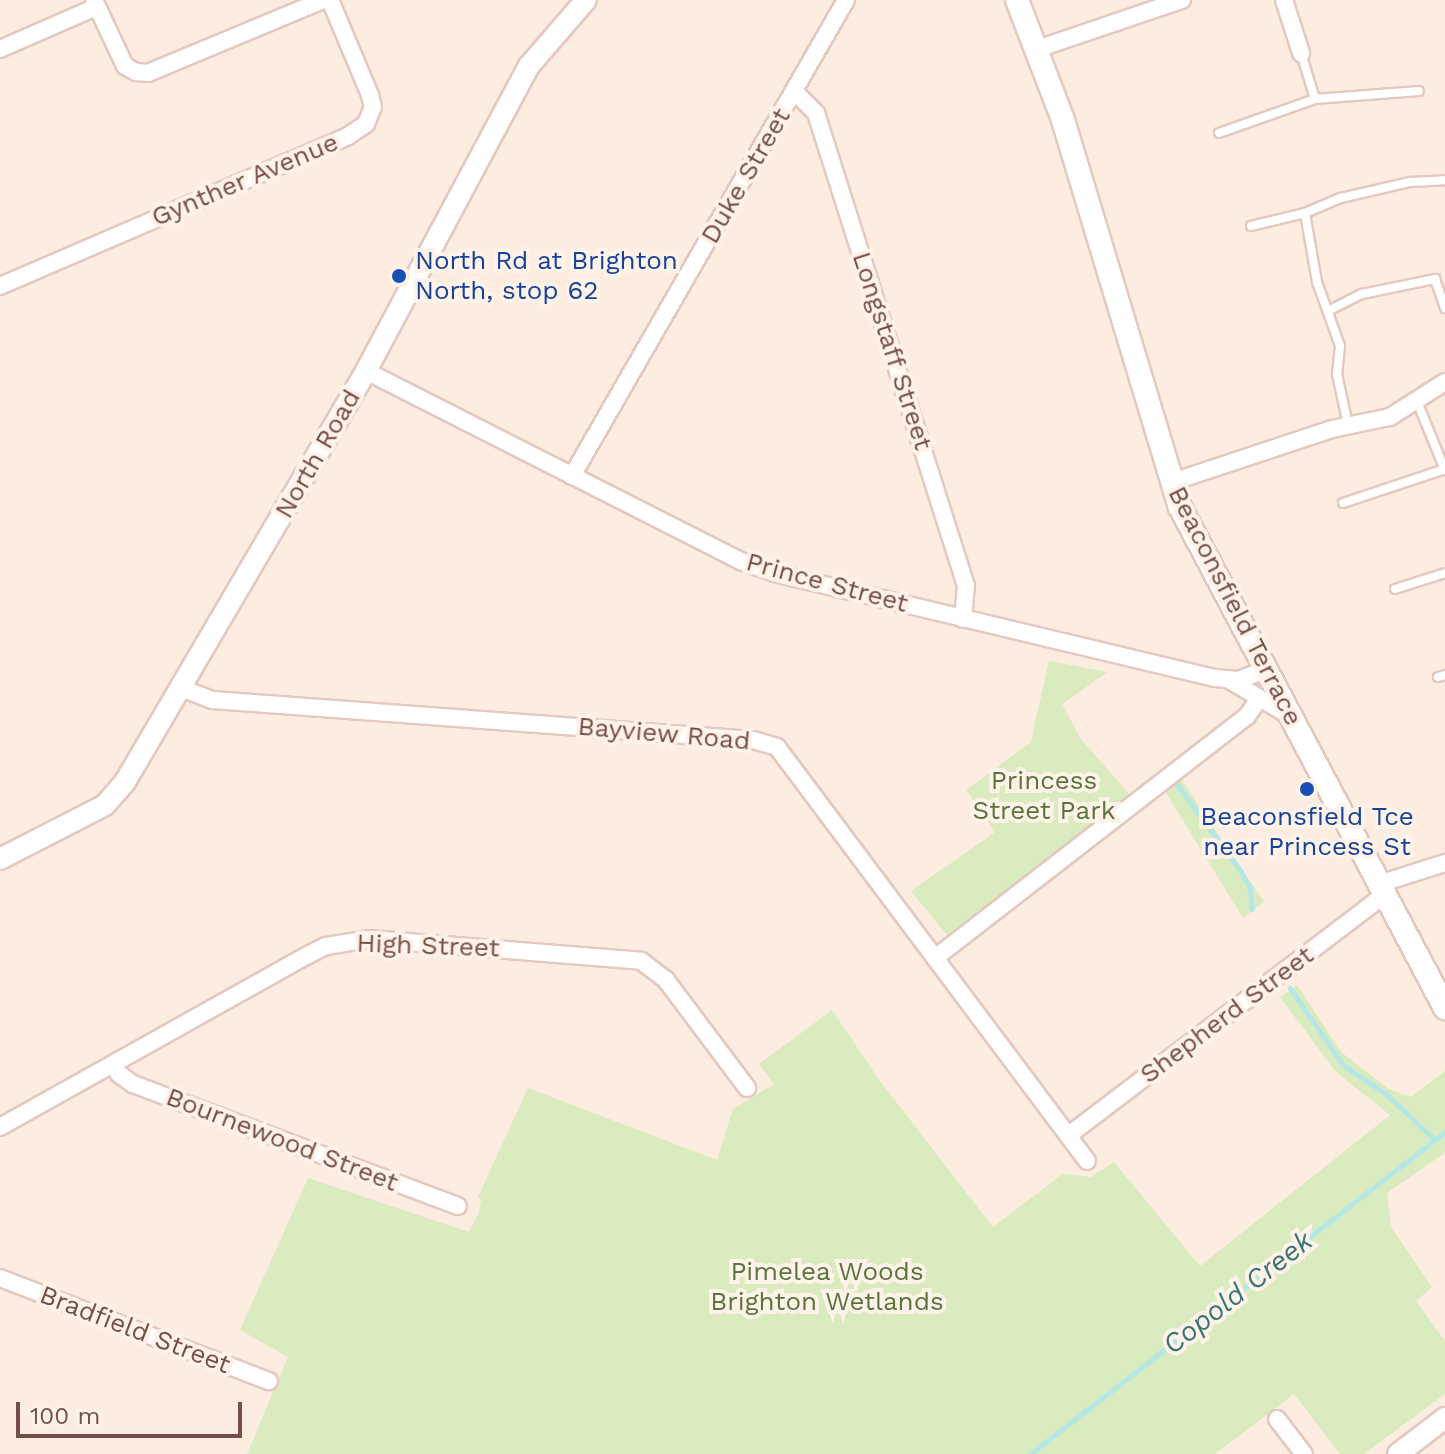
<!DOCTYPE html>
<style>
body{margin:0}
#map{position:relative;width:1445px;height:1454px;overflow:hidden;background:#fdede1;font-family:"Work Sans",sans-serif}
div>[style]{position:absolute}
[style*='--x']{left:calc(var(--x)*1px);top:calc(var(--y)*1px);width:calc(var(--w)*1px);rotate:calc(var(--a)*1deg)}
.green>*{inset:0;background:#d9ebbf}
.stream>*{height:5px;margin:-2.5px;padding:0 2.5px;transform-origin:2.5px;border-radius:2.5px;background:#b5e7e5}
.roads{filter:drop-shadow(2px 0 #e4c9c0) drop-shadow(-2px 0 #e4c9c0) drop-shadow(0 2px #e4c9c0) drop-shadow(0 -2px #e4c9c0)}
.service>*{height:8px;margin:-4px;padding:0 4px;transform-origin:4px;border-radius:4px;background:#fff}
.minor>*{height:16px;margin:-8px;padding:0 8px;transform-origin:8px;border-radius:8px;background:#fff}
.tertiary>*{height:20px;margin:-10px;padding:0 10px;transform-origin:10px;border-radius:10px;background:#fff}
.secondary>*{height:22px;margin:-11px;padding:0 11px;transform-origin:11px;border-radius:11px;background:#fff}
.dots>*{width:22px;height:22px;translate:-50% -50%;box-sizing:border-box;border:4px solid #fff2e8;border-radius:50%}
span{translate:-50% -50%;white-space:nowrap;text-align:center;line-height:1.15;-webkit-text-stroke:8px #fff2e8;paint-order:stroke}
.street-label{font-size:26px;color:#754f47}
.transit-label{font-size:26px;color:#164399}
.left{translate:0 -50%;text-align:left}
.park-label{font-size:26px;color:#58763c}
.water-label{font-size:28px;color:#387574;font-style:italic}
.scale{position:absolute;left:16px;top:1402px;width:226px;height:36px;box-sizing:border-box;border:4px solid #754f47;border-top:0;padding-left:10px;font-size:24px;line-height:28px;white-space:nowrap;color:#754f47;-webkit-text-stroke:6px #fff2e8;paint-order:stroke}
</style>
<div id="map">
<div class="green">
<i style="clip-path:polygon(1049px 661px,1108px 672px,1062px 704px,1081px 739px,1130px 795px,947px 935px,911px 891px,995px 832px,966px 790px,1031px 742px)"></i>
<i style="clip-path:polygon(1177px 773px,1264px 902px,1243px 918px,1161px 785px)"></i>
<i style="clip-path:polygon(1297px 985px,1341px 1052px,1389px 1089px,1411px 1097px,1445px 1071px,1445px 1153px,1387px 1193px,1391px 1227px,1432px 1287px,1416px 1301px,1445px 1341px,1445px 1394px,1364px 1454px,1340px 1454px,1294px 1394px,1215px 1454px,247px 1454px,288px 1357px,240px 1330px,308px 1178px,469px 1232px,479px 1212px,481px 1201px,478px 1197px,528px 1088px,717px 1160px,733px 1109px,774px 1084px,759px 1064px,832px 1010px,880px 1081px,993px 1227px,1063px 1174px,1091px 1177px,1114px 1162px,1200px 1266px,1390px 1115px,1335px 1071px,1280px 997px)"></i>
</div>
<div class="stream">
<i style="--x:1173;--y:779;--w:113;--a:53.6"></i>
<i style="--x:1240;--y:870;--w:21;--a:61"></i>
<i style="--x:1250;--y:888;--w:21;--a:85"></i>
<i style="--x:1290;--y:988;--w:93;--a:55.5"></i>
<i style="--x:1343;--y:1065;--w:52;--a:34"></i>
<i style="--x:1386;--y:1094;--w:66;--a:43.2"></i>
<i style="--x:1030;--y:1454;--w:525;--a:-37.81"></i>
</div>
<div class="roads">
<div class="service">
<i style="--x:1301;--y:53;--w:48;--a:73.1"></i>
<i style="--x:1219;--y:133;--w:102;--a:-19.5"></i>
<i style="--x:1315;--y:99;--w:104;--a:-4.4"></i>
<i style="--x:1305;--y:213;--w:70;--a:80.1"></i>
<i style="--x:1317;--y:282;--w:68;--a:70.2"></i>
<i style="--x:1340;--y:346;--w:28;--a:96"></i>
<i style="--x:1337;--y:374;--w:52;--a:77.8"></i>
<i style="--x:1251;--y:226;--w:56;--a:-13.5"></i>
<i style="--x:1305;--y:213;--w:39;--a:-23"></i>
<i style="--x:1341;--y:198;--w:71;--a:-13.1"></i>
<i style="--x:1410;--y:182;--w:35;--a:-3"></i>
<i style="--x:1328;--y:311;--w:38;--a:-27"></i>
<i style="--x:1362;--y:294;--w:75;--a:-11.6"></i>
<i style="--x:1435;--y:279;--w:31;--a:71"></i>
<i style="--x:1416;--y:399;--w:77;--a:67.8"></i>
<i style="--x:1343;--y:503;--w:108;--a:-18.4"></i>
<i style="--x:1395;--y:589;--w:52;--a:-17.7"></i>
<i style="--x:1438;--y:677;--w:7;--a:-16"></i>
</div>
<div class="minor">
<i style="--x:94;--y:0;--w:73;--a:64.8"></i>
<i style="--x:125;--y:66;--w:13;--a:29"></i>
<i style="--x:136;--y:72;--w:12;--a:5"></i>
<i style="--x:148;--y:73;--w:190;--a:-22.6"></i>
<i style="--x:1284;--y:0;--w:56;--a:72.2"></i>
<i style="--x:0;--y:49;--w:105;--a:-23.6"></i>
<i style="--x:1037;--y:49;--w:153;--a:-18.7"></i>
<i style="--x:795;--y:92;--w:30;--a:45"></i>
<i style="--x:816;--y:113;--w:495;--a:72.4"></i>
<i style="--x:966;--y:585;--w:34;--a:95"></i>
<i style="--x:0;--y:286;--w:379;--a:-23.3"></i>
<i style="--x:348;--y:136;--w:22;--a:-34"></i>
<i style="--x:366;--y:124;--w:18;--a:-68"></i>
<i style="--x:373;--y:107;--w:12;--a:-104"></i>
<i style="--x:370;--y:95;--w:103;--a:-112.8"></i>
<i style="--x:366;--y:371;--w:419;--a:26.9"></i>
<i style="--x:740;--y:561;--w:36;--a:19"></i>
<i style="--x:774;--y:573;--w:453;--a:13.4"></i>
<i style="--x:1215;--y:678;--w:23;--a:5"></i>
<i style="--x:1238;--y:680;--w:30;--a:-20"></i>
<i style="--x:572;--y:476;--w:549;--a:-60.07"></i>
<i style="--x:1172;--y:482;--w:169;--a:-18.3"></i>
<i style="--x:1332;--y:429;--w:59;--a:-11.7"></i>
<i style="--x:1390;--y:417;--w:65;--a:-32.5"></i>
<i style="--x:1229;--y:680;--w:71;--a:30.5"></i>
<i style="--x:181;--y:688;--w:34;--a:21"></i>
<i style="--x:213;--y:700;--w:541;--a:4.24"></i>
<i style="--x:753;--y:740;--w:25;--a:16"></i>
<i style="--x:777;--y:747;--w:517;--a:53.17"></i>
<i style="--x:1379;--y:884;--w:69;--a:-17.7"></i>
<i style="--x:935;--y:958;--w:395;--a:-37.8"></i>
<i style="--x:1247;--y:716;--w:19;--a:-55"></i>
<i style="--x:113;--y:1064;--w:12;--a:59"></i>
<i style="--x:119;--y:1074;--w:17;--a:36"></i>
<i style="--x:133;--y:1084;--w:347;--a:20.6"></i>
<i style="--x:0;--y:1127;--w:353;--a:-29.2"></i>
<i style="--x:308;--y:955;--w:20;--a:-27"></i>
<i style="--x:326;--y:946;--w:45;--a:-9"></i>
<i style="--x:370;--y:939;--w:272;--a:4.6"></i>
<i style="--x:641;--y:961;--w:31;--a:37"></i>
<i style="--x:666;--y:980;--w:135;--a:53.1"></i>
<i style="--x:1069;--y:1135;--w:397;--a:-37.3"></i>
<i style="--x:0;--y:1278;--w:288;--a:21"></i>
<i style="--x:1277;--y:1419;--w:44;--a:52.4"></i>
</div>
<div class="tertiary">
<i style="--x:0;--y:859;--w:118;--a:-27.2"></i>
<i style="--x:105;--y:805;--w:30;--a:-49"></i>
<i style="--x:125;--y:782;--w:476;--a:-59.6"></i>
<i style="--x:366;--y:371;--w:346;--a:-61.9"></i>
<i style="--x:529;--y:66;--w:87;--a:-49.2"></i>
<i style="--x:1398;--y:1454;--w:59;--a:-37.5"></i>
</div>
<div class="secondary">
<i style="--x:1017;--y:0;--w:129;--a:69"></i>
<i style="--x:1063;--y:120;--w:404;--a:73.2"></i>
<i style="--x:1180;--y:507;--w:567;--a:62.12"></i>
</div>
</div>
<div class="dots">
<i style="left:399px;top:276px;background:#1a4fb4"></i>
<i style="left:1307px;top:789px;background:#1a4fb4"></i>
</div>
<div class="street-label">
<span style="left:746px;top:176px;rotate:-60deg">Duke Street</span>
<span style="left:245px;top:180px;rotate:-23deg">Gynther Avenue</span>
<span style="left:892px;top:351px;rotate:72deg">Longstaff Street</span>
<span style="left:318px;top:454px;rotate:-60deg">North Road</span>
<span style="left:827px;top:583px;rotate:15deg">Prince Street</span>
<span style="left:1235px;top:606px;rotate:63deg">Beaconsfield Terrace</span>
<span style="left:664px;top:734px;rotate:5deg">Bayview Road</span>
<span style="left:428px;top:946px;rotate:2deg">High Street</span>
<span style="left:1227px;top:1015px;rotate:-37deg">Shepherd Street</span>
<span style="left:282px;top:1140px;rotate:21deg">Bournewood Street</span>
<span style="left:135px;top:1330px;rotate:21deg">Bradfield Street</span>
</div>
<div class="transit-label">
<span class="left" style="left:415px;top:276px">North Rd at Brighton<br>North, stop 62</span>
<span style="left:1307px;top:832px">Beaconsfield Tce<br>near Princess St</span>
</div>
<div class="park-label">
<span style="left:1044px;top:796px">Princess<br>Street Park</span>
<span style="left:827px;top:1287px">Pimelea Woods<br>Brighton Wetlands</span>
</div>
<div class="water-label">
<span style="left:1238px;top:1293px;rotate:-38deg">Copold Creek</span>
</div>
<div class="scale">100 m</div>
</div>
